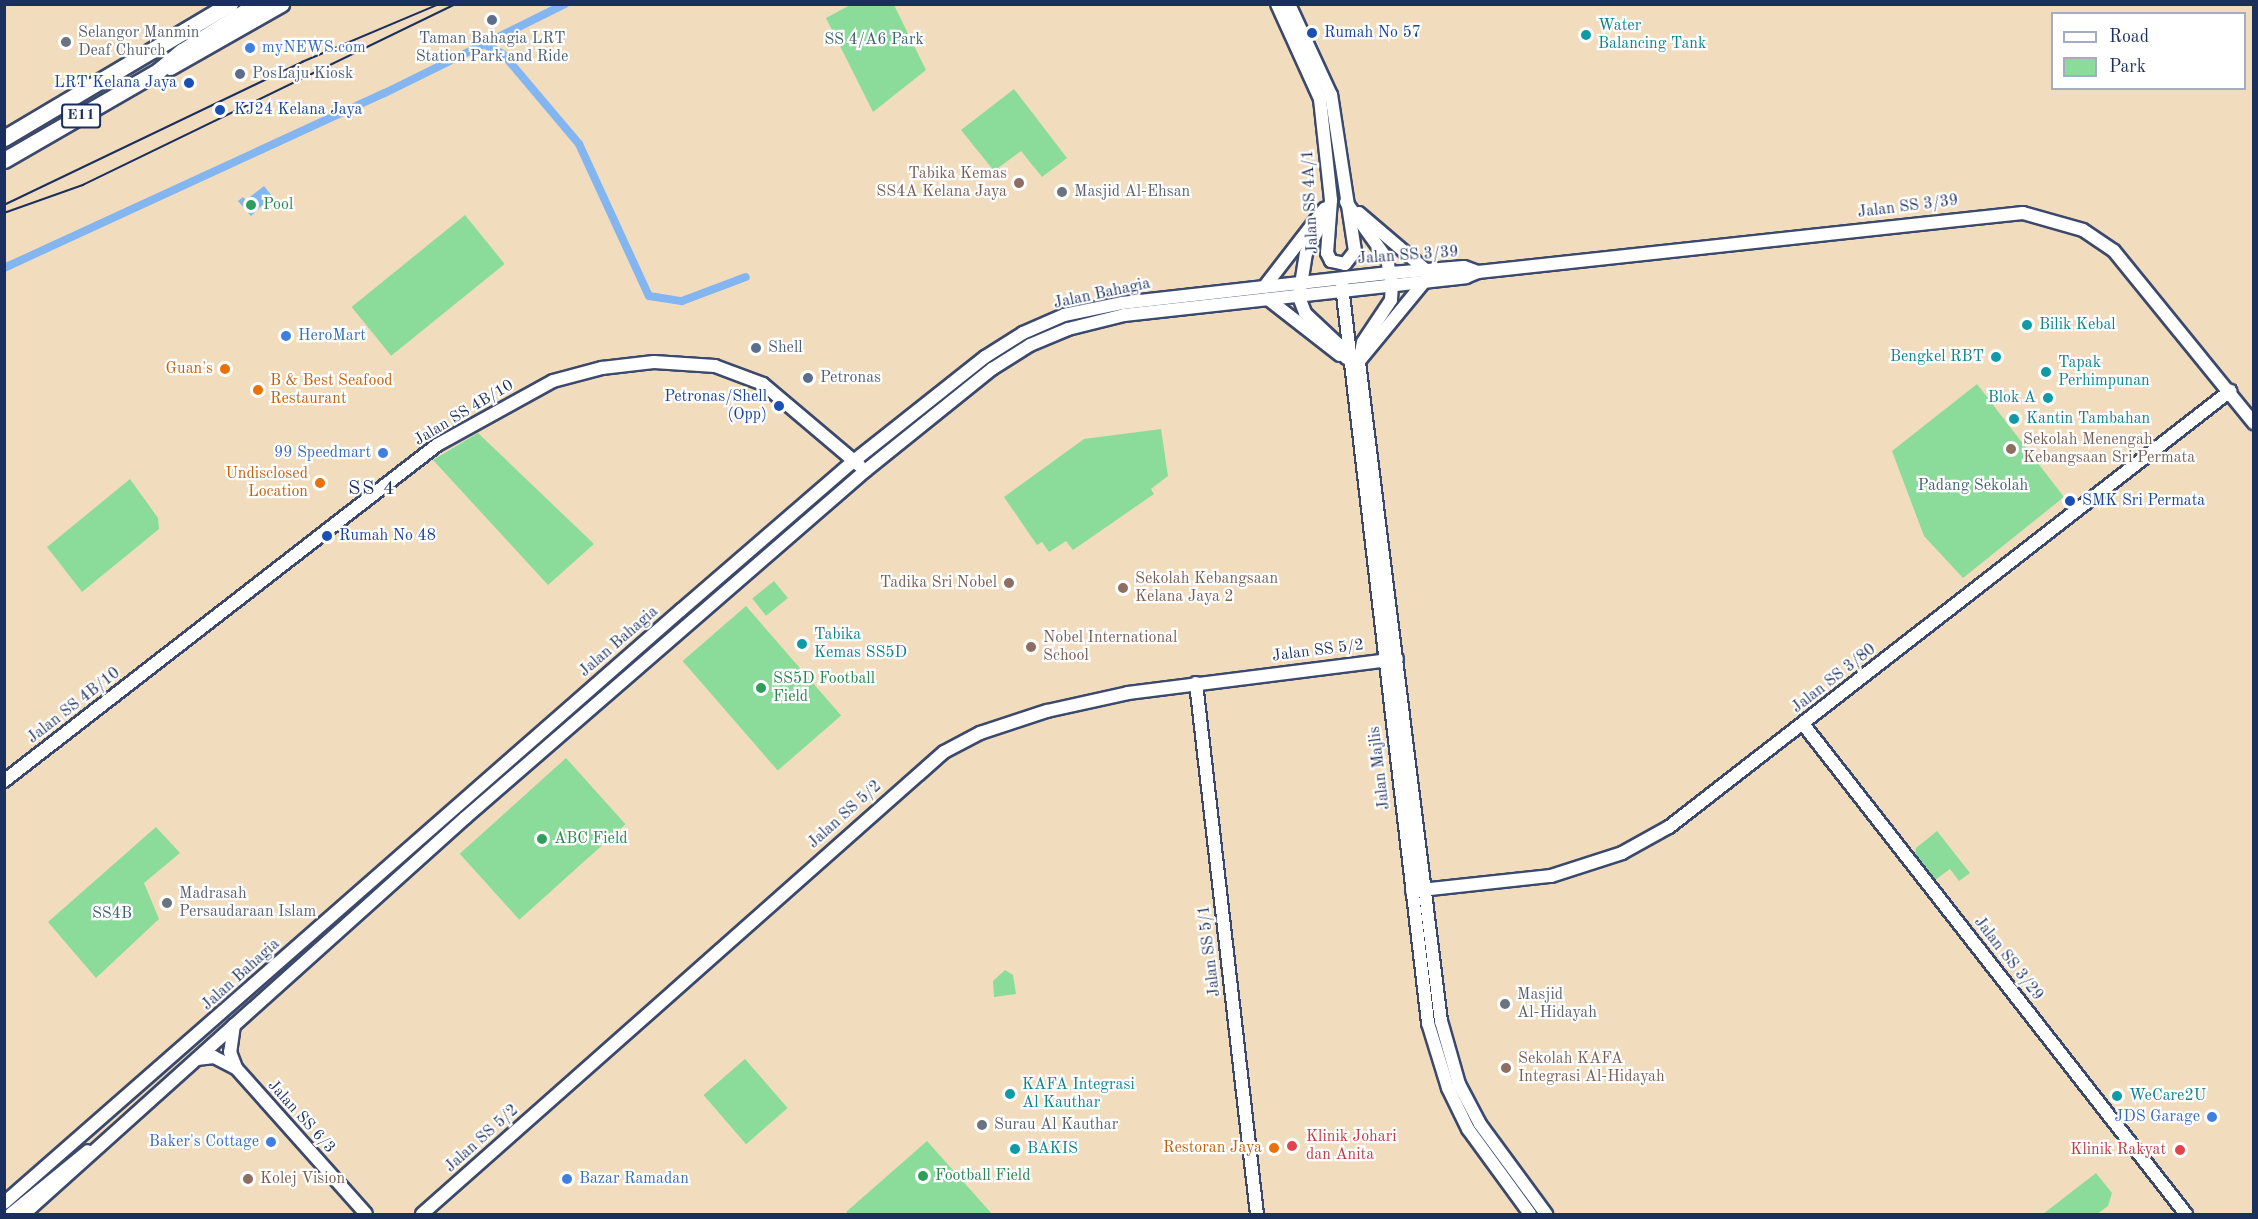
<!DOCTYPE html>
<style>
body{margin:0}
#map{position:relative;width:2258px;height:1219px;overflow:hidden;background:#f1ddbd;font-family:"Old Standard TT",serif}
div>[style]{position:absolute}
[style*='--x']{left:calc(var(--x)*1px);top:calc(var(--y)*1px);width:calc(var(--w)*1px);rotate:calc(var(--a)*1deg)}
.green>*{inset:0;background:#8bdc9b;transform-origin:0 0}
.water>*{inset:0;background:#83b5f0}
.canal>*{height:8px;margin:-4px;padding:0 4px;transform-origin:4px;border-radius:4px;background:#83b5f0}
.roads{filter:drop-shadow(2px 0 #3b496c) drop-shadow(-2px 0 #3b496c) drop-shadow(0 2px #3b496c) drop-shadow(0 -2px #3b496c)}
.secondary>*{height:12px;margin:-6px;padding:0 6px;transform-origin:6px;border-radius:6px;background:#fff}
.highway>*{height:15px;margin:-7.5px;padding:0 7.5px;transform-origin:7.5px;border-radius:7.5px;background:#fff}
.tram>*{height:1.5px;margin:-0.75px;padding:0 0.75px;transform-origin:0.75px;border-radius:0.75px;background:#1b2f5e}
.dots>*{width:16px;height:16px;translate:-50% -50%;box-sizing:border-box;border:3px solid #fff;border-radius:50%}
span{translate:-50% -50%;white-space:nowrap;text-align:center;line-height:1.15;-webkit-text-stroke:4.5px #fff;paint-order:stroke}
.shield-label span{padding:2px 4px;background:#fff;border:2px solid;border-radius:4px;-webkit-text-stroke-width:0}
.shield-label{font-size:15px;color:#1b2f5e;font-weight:700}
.culture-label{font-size:16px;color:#0d838f}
.left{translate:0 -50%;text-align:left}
.right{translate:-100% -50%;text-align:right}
.worship-label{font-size:16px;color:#5b616d}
.transit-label{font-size:16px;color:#164399}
.service-label{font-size:16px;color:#4e5e75}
.park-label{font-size:16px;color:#3d6370}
.shop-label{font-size:16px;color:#366cbe}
.education-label{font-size:16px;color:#785e54}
.street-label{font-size:16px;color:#1b2f5e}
.leisure-label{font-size:16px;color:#27864d}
.food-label{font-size:16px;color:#c56008}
.health-label{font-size:16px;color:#be3a42}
.quarter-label{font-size:20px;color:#1b2f5e;letter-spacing:1.5px}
.frame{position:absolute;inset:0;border:6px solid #1b2f5e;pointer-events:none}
.legend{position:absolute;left:2051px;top:12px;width:195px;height:78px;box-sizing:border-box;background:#fff;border:2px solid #a4acbf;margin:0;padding:8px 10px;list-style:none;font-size:18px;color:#1b2f5e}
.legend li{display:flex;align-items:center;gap:12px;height:30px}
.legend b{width:30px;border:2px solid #a4acbf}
</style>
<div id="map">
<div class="green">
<i style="clip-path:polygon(852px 4px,894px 5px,926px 70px,873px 112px,826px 18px)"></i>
<i style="clip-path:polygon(1014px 89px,1067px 158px,1042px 177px,1021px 151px,994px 171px,961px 130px)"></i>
<i style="left:465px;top:215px;width:63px;height:146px;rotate:51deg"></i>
<i style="clip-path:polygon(1977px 384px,2064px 497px,1963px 578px,1924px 536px,1892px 451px)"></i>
<i style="clip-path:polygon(1161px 429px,1168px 476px,1151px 489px,1154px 494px,1073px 550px,1066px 541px,1049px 552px,1042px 542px,1037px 545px,1004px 497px,1084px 439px)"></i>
<i style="clip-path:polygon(478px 433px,594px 544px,548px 585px,433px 460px)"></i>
<i style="clip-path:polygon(130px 479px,158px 518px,159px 529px,82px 592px,47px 547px)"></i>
<i style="left:774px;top:581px;width:22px;height:28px;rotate:51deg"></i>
<i style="left:746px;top:606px;width:145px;height:84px;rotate:49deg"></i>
<i style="left:566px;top:758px;width:89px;height:143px;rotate:48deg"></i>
<i style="clip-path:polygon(156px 827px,180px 853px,144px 883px,159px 919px,96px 978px,48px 922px)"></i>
<i style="clip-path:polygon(1937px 831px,1970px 873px,1959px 881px,1950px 869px,1935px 880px,1915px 855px,1916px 848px)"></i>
<i style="clip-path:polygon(1005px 970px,1013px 975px,1016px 994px,994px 997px,993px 981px)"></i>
<i style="left:745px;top:1059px;width:65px;height:55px;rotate:49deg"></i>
<i style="clip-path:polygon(927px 1141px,992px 1214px,849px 1214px,846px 1212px)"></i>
<i style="clip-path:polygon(2096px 1173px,2112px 1193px,2108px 1206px,2097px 1214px,2043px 1214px)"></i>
</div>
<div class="water">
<i style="clip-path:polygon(264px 186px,272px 196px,251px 216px,238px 201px,243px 197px,246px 200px)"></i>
</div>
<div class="canal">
<i style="--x:484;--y:44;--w:21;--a:28"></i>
<i style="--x:503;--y:54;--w:118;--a:49.8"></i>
<i style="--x:579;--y:144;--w:167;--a:65.3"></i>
<i style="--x:649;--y:296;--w:33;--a:9"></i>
<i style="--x:682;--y:301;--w:68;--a:-20.6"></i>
<i style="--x:4;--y:268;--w:419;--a:-24.7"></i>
<i style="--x:385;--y:93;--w:201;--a:-26.3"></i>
</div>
<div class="roads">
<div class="secondary">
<i style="--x:1277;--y:4;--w:104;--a:65.6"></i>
<i style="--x:1320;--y:99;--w:102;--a:83.8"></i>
<i style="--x:1331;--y:200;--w:53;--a:94.3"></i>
<i style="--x:1327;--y:253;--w:9;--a:63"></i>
<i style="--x:1331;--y:261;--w:14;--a:12"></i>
<i style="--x:1345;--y:264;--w:16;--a:-52"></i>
<i style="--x:1355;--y:251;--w:158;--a:-98.7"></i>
<i style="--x:1331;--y:95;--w:100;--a:-114.8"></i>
<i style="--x:1346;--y:202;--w:70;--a:54.3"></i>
<i style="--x:1387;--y:259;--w:26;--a:79"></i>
<i style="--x:1392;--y:285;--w:15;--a:94"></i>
<i style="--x:1391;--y:300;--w:50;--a:123.7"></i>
<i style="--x:1363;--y:342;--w:20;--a:101"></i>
<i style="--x:1359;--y:362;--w:664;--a:82.91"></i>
<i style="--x:1441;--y:1021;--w:66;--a:74.1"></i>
<i style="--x:1459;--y:1084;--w:45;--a:62.3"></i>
<i style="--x:1480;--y:1124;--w:112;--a:53.7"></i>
<i style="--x:1328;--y:210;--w:48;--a:117.1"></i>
<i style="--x:1306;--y:253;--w:45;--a:99"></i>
<i style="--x:1299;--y:297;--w:17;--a:69"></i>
<i style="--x:1305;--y:313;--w:45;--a:43.2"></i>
<i style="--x:1338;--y:344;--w:16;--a:60"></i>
<i style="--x:1359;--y:213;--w:89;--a:40.5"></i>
<i style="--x:1265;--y:286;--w:98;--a:-52.4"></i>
<i style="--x:1342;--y:286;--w:742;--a:83.34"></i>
<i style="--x:1428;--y:1023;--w:68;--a:72.9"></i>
<i style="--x:1448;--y:1088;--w:46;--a:64"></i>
<i style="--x:1468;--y:1129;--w:105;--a:53.9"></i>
<i style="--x:1268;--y:299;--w:91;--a:37.9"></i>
<i style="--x:1360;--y:360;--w:101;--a:-50.6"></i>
<i style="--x:1196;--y:683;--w:534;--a:83.45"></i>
<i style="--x:1803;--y:724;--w:622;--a:51.99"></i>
<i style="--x:4;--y:781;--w:548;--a:-37.81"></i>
<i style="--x:437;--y:445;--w:132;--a:-28.9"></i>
<i style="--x:553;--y:381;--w:51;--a:-14.9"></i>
<i style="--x:602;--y:368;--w:52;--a:-6.6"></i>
<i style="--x:654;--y:362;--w:61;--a:3.8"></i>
<i style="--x:715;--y:366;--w:51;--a:20.6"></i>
<i style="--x:763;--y:384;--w:126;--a:40.2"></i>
<i style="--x:1412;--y:891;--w:140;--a:-6.2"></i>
<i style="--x:1551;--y:876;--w:75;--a:-17.9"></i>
<i style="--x:1622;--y:853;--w:54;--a:-29"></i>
<i style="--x:1669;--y:827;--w:711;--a:-37.85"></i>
<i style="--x:234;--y:1025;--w:27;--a:98"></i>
<i style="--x:230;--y:1052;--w:17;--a:69"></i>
<i style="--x:236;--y:1068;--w:195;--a:48.3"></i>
<i style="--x:197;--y:1059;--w:17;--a:-7"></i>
<i style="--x:214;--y:1057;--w:25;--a:27"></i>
<i style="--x:4;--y:1203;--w:900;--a:-41.22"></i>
<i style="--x:681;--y:610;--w:230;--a:-40.8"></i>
<i style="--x:855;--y:460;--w:166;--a:-38.4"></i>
<i style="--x:985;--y:357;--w:45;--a:-32.3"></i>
<i style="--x:1023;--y:333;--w:45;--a:-23.7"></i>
<i style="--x:1064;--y:315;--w:59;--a:-11.7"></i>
<i style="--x:1122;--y:303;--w:271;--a:-6.4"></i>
<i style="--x:1391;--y:273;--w:73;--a:-4.7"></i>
<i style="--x:1464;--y:267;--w:15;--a:20"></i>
<i style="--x:11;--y:1214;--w:99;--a:-39.3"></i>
<i style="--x:24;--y:1214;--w:593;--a:-41.92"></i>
<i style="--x:465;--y:818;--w:530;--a:-40.94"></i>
<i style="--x:865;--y:471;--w:163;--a:-38.8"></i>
<i style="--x:992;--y:369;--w:45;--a:-32.3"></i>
<i style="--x:1030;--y:345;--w:41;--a:-22.8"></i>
<i style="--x:1068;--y:329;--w:58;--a:-14"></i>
<i style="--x:1124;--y:315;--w:344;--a:-6.3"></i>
<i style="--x:1466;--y:277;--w:13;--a:-23"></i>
<i style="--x:1478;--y:272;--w:548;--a:-6.18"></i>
<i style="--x:2023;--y:213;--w:62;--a:15.8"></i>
<i style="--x:2083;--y:230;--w:37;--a:34"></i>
<i style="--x:2114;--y:251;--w:222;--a:50.9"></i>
<i style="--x:422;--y:1214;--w:697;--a:-41.51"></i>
<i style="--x:944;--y:752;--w:41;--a:-27.8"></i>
<i style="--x:980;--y:733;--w:71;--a:-18.2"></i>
<i style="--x:1047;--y:711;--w:83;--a:-12.5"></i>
<i style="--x:1128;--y:693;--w:271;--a:-7.2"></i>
</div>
<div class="highway">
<i style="--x:170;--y:67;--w:128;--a:-29.6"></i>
<i style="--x:4;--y:138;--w:263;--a:-30.7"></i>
<i style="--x:4;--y:160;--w:178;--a:-30"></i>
<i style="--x:158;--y:71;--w:31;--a:-40"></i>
<i style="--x:182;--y:51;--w:89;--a:-32.1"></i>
</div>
</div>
<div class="tram">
<i style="--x:4;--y:205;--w:331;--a:-25.6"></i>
<i style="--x:302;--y:62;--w:147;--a:-22.9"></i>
<i style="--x:4;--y:213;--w:84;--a:-19.5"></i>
<i style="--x:83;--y:185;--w:415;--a:-25.9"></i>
</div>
<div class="dots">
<i style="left:492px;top:20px;background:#5c6f8a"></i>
<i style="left:1312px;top:33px;background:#1a4fb4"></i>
<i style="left:1586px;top:35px;background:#0f9aa8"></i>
<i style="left:66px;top:42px;background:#6b7280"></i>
<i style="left:250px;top:48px;background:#3f7fe0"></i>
<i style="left:240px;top:74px;background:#5c6f8a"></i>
<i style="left:189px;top:83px;background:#1a4fb4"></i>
<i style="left:220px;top:110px;background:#1a4fb4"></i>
<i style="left:1019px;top:183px;background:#8d6e63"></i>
<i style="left:1062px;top:192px;background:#6b7280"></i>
<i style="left:251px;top:205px;background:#2e9e5b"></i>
<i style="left:2027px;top:325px;background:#0f9aa8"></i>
<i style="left:286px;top:336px;background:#3f7fe0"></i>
<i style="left:756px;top:348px;background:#5c6f8a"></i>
<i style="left:1996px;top:357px;background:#0f9aa8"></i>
<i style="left:225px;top:369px;background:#e8710a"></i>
<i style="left:2046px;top:372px;background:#0f9aa8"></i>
<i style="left:808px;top:378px;background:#5c6f8a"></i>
<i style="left:258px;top:390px;background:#e8710a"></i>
<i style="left:2048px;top:398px;background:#0f9aa8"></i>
<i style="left:779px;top:406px;background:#1a4fb4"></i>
<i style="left:2014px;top:419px;background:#0f9aa8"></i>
<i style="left:2011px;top:449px;background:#8d6e63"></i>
<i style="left:383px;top:453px;background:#3f7fe0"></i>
<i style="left:320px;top:483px;background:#e8710a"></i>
<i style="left:2070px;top:501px;background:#1a4fb4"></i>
<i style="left:327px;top:536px;background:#1a4fb4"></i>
<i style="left:1009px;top:583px;background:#8d6e63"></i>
<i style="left:1123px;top:588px;background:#8d6e63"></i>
<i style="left:802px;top:644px;background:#0f9aa8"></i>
<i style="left:1031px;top:647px;background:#8d6e63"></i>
<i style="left:761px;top:688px;background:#2e9e5b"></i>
<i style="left:542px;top:839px;background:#2e9e5b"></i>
<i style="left:167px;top:903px;background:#6b7280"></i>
<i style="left:1505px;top:1004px;background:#6b7280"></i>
<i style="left:1506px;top:1068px;background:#8d6e63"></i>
<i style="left:1010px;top:1094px;background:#0f9aa8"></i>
<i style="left:2117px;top:1096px;background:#0f9aa8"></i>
<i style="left:2212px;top:1117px;background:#3f7fe0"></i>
<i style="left:982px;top:1125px;background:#6b7280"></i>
<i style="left:271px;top:1142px;background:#3f7fe0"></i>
<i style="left:1292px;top:1146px;background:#e0444e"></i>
<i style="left:1274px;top:1148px;background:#e8710a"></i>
<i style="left:1015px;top:1149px;background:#0f9aa8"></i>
<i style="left:2180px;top:1150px;background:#e0444e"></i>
<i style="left:923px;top:1176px;background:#2e9e5b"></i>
<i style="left:248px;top:1179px;background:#8d6e63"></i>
<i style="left:567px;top:1179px;background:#3f7fe0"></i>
</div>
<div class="shield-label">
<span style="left:81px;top:116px">E11</span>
</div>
<div class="culture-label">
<span class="left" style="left:1598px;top:35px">Water<br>Balancing Tank</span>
<span class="left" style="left:2039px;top:325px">Bilik Kebal</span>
<span class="right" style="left:1984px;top:357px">Bengkel RBT</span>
<span class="left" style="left:2058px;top:372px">Tapak<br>Perhimpunan</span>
<span class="right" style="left:2036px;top:398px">Blok A</span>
<span class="left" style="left:2026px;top:419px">Kantin Tambahan</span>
<span class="left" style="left:814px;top:644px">Tabika<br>Kemas SS5D</span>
<span class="left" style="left:1022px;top:1094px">KAFA Integrasi<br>Al Kauthar</span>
<span class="left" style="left:2129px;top:1096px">WeCare2U</span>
<span class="left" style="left:1027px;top:1149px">BAKIS</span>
</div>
<div class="worship-label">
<span class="left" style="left:78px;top:42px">Selangor Manmin<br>Deaf Church</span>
<span class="left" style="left:1074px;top:192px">Masjid Al-Ehsan</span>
<span class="left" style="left:179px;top:903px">Madrasah<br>Persaudaraan Islam</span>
<span class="left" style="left:1517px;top:1004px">Masjid<br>Al-Hidayah</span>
<span class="left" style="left:994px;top:1125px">Surau Al Kauthar</span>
</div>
<div class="transit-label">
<span class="left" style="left:1324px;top:33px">Rumah No 57</span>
<span class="right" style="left:177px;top:83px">LRT Kelana Jaya</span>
<span class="left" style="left:234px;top:110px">KJ24 Kelana Jaya</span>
<span class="right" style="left:767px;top:406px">Petronas/Shell<br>(Opp)</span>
<span class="left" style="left:2082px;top:501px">SMK Sri Permata</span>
<span class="left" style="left:339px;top:536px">Rumah No 48</span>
</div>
<div class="service-label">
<span style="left:492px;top:48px">Taman Bahagia LRT<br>Station Park and Ride</span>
<span class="left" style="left:252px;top:74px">PosLaju Kiosk</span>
<span class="left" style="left:768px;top:348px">Shell</span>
<span class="left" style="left:820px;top:378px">Petronas</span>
</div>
<div class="park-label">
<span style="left:874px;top:40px">SS 4/A6 Park</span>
<span style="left:1973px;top:486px">Padang Sekolah</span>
<span style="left:112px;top:914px">SS4B</span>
</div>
<div class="shop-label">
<span class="left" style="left:262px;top:48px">myNEWS.com</span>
<span class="left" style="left:298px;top:336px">HeroMart</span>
<span class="right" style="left:371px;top:453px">99 Speedmart</span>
<span class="right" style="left:2200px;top:1117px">JDS Garage</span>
<span class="right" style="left:259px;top:1142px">Baker's Cottage</span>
<span class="left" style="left:579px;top:1179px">Bazar Ramadan</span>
</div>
<div class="education-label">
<span class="right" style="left:1007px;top:183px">Tabika Kemas<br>SS4A Kelana Jaya</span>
<span class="left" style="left:2023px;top:449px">Sekolah Menengah<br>Kebangsaan Sri Permata</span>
<span class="left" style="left:1135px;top:588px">Sekolah Kebangsaan<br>Kelana Jaya 2</span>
<span class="right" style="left:997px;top:583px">Tadika Sri Nobel</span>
<span class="left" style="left:1043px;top:647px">Nobel International<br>School</span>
<span class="left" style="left:1518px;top:1068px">Sekolah KAFA<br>Integrasi Al-Hidayah</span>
<span class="left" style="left:260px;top:1179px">Kolej Vision</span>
</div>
<div class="street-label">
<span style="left:1311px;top:202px;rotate:-93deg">Jalan SS 4A/1</span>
<span style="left:1908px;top:207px;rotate:-7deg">Jalan SS 3/39</span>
<span style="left:1408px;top:256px;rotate:-4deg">Jalan SS 3/39</span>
<span style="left:1102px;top:294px;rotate:-12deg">Jalan Bahagia</span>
<span style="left:464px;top:413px;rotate:-31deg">Jalan SS 4B/10</span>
<span style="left:619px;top:642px;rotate:-41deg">Jalan Bahagia</span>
<span style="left:1318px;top:651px;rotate:-7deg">Jalan SS 5/2</span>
<span style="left:1834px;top:679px;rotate:-38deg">Jalan SS 3/80</span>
<span style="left:74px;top:706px;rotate:-38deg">Jalan SS 4B/10</span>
<span style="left:1380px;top:768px;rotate:-97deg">Jalan Majlis</span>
<span style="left:845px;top:815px;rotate:-42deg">Jalan SS 5/2</span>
<span style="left:1210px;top:951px;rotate:-97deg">Jalan SS 5/1</span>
<span style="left:2008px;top:959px;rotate:52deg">Jalan SS 3/29</span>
<span style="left:241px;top:975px;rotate:-42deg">Jalan Bahagia</span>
<span style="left:301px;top:1117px;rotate:48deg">Jalan SS 6/3</span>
<span style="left:482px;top:1139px;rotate:-42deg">Jalan SS 5/2</span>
</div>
<div class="leisure-label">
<span class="left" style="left:263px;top:205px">Pool</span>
<span class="left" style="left:773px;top:688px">SS5D Football<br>Field</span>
<span class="left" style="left:554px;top:839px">ABC Field</span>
<span class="left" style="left:935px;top:1176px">Football Field</span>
</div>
<div class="food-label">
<span class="right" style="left:213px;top:369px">Guan's</span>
<span class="left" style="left:270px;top:390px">B &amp; Best Seafood<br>Restaurant</span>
<span class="right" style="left:308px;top:483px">Undisclosed<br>Location</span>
<span class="right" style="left:1262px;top:1148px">Restoran Jaya</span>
</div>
<div class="health-label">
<span class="left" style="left:1306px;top:1146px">Klinik Johari<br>dan Anita</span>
<span class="right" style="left:2166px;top:1150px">Klinik Rakyat</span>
</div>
<div class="quarter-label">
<span style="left:372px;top:489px">SS 4</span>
</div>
<div class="frame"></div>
<ul class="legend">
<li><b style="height:8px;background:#fff"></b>Road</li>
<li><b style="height:16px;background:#8bdc9b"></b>Park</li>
</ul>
</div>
